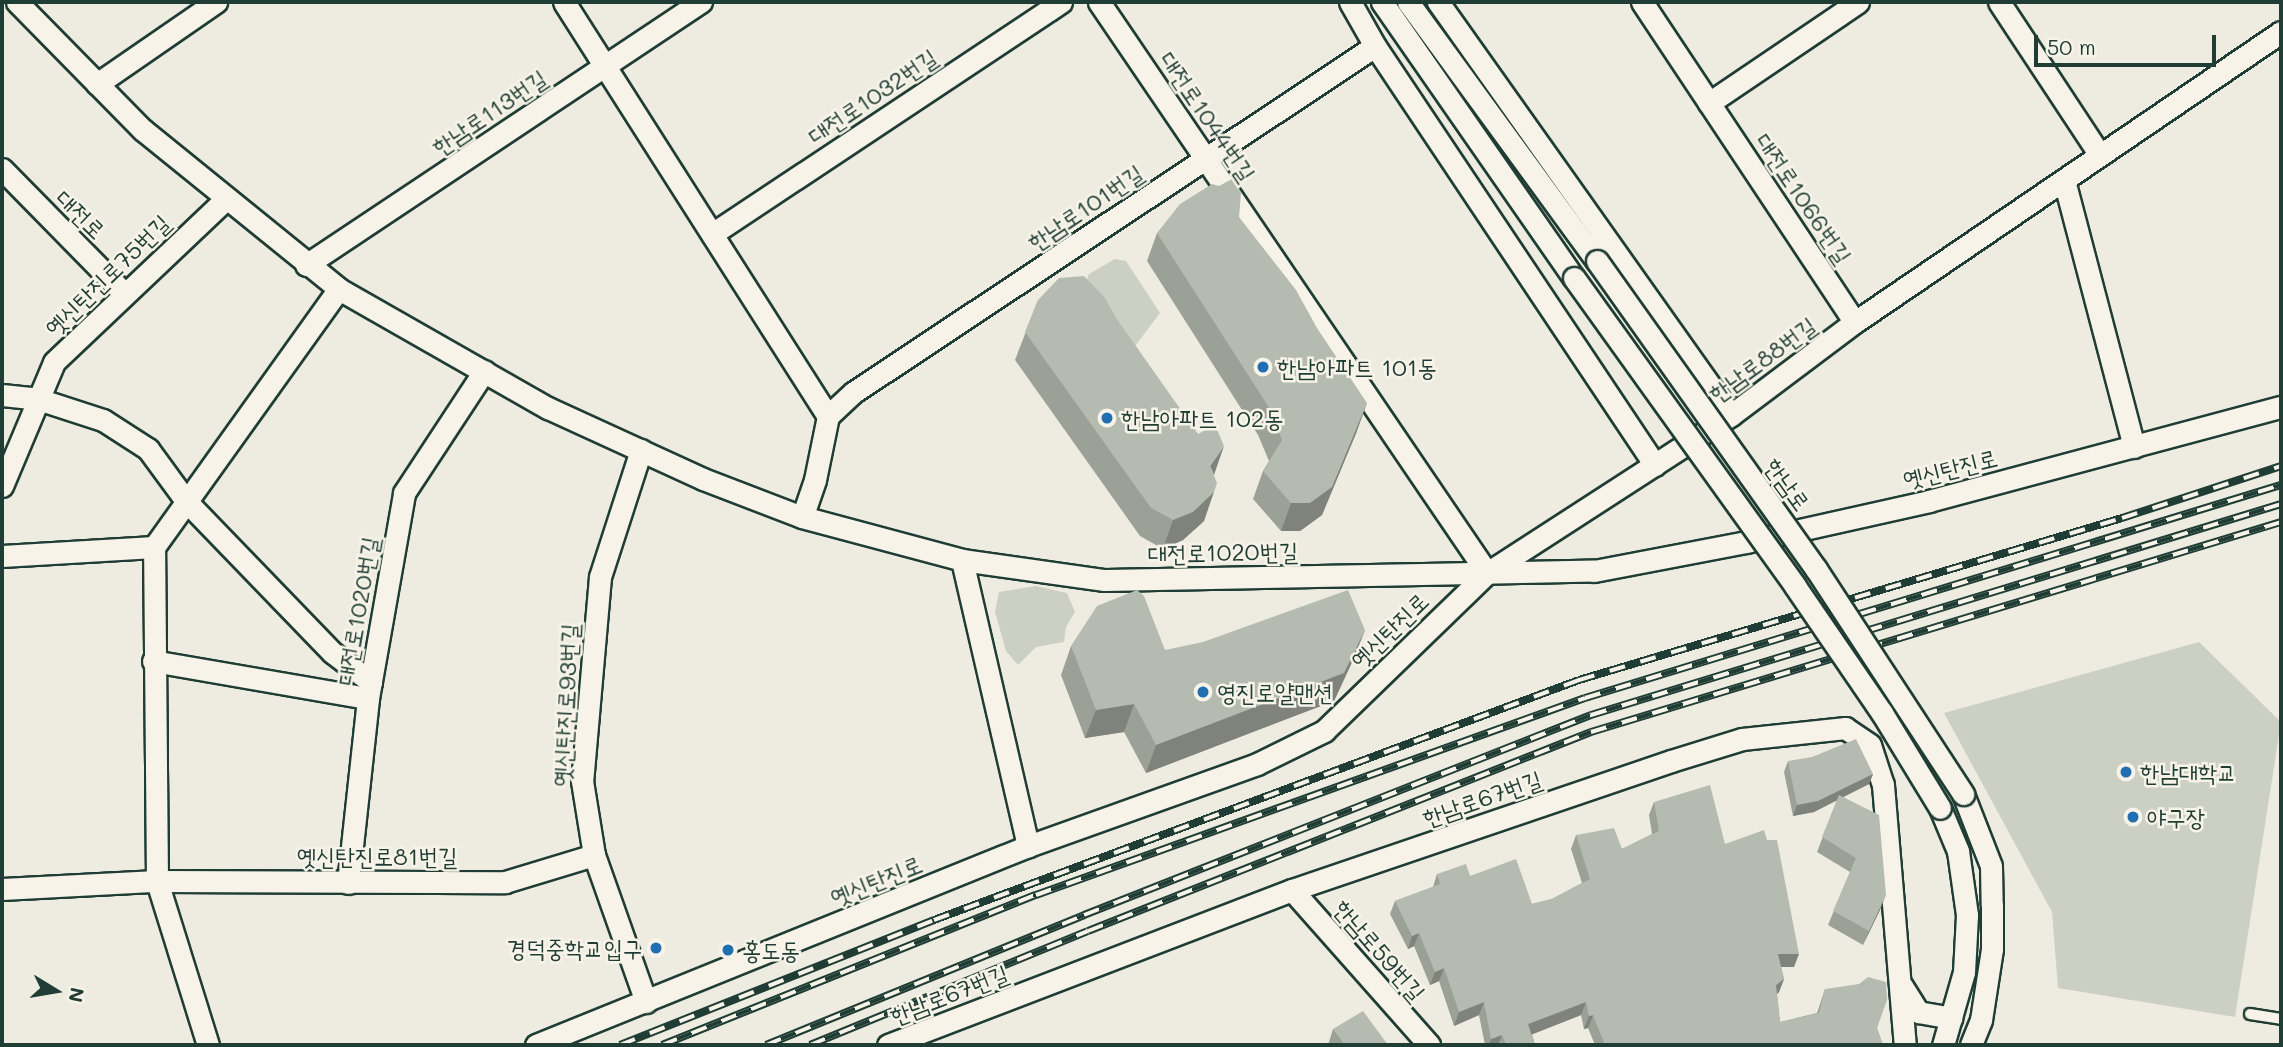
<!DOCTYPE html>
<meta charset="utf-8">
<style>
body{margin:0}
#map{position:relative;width:2283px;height:1047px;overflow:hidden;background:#eeece1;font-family:Mali,"Poor Story",sans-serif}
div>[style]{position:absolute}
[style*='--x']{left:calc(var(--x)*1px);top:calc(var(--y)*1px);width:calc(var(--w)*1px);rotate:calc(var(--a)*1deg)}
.green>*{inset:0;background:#cccfc4}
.roads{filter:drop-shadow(2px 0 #1f3d34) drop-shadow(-2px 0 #1f3d34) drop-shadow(0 2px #1f3d34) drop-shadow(0 -2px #1f3d34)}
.service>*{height:10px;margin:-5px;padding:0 5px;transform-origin:5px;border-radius:5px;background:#f7f3e8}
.minor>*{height:21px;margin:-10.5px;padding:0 10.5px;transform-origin:10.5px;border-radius:10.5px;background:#f7f3e8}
.rail>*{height:8px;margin-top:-4px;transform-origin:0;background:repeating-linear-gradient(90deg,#f7f3e8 0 16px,#1f3d34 0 32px);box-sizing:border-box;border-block:2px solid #1f3d34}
.bridges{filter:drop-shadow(2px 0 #1f3d34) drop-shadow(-2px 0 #1f3d34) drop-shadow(0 2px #1f3d34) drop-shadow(0 -2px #1f3d34)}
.minor-bridge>*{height:21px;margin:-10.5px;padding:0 10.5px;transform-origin:10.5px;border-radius:10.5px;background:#f7f3e8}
.wall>*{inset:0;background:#9ca197}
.shaded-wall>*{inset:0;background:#7f837b}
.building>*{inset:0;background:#b5bbb0}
.dots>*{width:19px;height:19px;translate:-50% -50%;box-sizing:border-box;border:4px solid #f7f3e8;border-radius:50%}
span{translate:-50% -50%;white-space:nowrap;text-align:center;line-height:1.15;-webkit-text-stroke:5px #f7f3e8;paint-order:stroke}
.street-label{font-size:24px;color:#1f3d34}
.poi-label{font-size:24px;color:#1f3d34}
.left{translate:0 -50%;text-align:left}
.right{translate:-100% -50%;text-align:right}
.frame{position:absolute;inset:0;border:4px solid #1f3d34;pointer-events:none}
.north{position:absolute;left:21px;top:956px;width:70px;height:70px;-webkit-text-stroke:5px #f7f3e8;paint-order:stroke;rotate:101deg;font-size:19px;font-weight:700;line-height:28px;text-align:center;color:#1f3d34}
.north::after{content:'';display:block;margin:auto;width:24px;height:32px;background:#1f3d34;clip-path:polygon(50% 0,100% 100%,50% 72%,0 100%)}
.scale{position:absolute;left:2034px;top:35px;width:182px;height:32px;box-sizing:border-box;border:4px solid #1f3d34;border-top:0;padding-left:9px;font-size:21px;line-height:24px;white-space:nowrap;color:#1f3d34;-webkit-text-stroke:5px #f7f3e8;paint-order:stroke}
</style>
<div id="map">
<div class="green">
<i style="clip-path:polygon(1115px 259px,1126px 261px,1160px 313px,1135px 346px,1120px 352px,1079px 300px,1089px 274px)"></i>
<i style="clip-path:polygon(1036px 586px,1067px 593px,1075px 612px,1066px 627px,1064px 642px,1036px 647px,1018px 665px,1006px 651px,995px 612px,999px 592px)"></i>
<i style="clip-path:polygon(2199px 642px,2281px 722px,2235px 1017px,2058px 988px,2052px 912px,1944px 713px)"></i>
</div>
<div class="roads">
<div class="service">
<i style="--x:2250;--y:1014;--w:31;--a:9"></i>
</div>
<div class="minor">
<i style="--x:17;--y:2;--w:180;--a:45.5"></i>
<i style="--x:143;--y:130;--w:252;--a:39"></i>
<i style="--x:339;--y:289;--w:241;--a:29.7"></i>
<i style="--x:548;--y:408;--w:170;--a:24.6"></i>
<i style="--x:703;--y:479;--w:106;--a:21"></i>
<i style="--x:802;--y:517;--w:166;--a:15"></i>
<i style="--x:962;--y:560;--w:144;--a:8"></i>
<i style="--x:1105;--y:580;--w:489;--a:-1.1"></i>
<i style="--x:1594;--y:571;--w:155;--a:-10.8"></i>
<i style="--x:1746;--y:542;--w:188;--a:-12.6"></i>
<i style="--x:1929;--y:501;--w:364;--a:-15"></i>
<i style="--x:564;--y:2;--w:491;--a:57.5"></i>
<i style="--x:828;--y:416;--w:65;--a:101.5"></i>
<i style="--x:815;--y:480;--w:39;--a:109"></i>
<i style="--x:1099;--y:2;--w:690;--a:55.8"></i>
<i style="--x:1350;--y:2;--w:51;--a:60.4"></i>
<i style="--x:1375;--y:46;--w:504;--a:56.25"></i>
<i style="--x:1382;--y:2;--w:336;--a:55.2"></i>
<i style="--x:1408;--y:2;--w:321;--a:53.9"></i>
<i style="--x:1438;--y:2;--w:506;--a:54.65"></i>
<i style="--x:1642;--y:2;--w:384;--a:56.4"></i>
<i style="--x:1999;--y:2;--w:183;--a:56.6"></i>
<i style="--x:97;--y:84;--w:145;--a:-34.6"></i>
<i style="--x:1709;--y:103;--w:180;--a:-34.1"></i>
<i style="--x:2;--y:169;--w:175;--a:45.5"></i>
<i style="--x:2064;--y:180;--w:276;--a:75.3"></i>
<i style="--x:712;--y:234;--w:419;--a:-33.6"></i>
<i style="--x:306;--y:265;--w:475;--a:-33.7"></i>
<i style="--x:2;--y:395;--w:36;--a:6"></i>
<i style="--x:38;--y:399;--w:68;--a:17.9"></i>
<i style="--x:103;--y:420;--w:54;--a:32.8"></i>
<i style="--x:148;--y:449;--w:64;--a:53.8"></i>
<i style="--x:186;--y:501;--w:211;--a:46"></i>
<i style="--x:333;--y:653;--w:48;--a:37.3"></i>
<i style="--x:828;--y:416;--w:35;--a:-43"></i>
<i style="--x:854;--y:392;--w:625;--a:-33.59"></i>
<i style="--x:641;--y:450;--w:133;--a:107.9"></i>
<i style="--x:600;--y:577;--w:205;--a:95"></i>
<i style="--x:582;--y:781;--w:75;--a:80.8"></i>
<i style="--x:594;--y:855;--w:156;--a:70.5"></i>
<i style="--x:2;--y:486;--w:134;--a:-67.2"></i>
<i style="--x:54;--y:362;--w:237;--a:-43.5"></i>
<i style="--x:2;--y:556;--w:152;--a:-3.4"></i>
<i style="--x:962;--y:560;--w:294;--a:77"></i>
<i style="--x:153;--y:661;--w:218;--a:9.8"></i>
<i style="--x:1963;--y:794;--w:77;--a:68.7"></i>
<i style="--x:1991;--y:866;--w:39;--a:89"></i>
<i style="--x:1992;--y:905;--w:44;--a:90"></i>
<i style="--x:1992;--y:949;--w:72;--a:98.8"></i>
<i style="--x:1981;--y:1020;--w:27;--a:112"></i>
<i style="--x:1940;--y:808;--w:47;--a:67.3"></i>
<i style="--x:1958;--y:851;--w:65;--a:82"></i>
<i style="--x:1967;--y:915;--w:57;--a:93"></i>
<i style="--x:1964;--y:972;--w:76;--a:106"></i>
<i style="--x:348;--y:883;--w:186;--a:-83.8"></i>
<i style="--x:368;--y:698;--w:208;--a:-80"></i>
<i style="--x:404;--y:493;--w:146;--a:-56.7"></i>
<i style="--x:2;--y:889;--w:155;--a:-3"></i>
<i style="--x:157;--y:881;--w:348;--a:0.2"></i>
<i style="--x:505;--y:882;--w:93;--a:-16.9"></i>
<i style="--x:1292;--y:890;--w:207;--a:48.5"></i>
<i style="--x:1902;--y:986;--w:31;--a:58"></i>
<i style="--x:1918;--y:1012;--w:34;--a:10"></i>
<i style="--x:208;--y:1045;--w:172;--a:-107.3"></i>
<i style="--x:157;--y:881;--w:334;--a:-90.5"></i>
<i style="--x:154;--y:547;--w:317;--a:-54.4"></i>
<i style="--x:536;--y:1045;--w:531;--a:-22.02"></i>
<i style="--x:1028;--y:846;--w:243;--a:-19.7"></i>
<i style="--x:1257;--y:764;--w:75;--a:-26.2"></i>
<i style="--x:1324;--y:731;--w:227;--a:-44.1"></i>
<i style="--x:1487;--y:573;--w:291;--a:-32.9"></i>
<i style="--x:1731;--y:415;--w:155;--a:-36.9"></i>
<i style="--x:1855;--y:322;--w:515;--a:-34.25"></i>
<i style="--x:888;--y:1045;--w:433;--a:-21"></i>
<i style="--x:1292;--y:890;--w:400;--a:-18.8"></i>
<i style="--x:1671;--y:761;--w:74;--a:-17.2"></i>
<i style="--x:1742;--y:739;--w:104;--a:-6.1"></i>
<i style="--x:1845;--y:728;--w:30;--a:34"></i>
<i style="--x:1870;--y:745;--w:42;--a:72"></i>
<i style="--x:1883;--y:785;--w:261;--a:85.2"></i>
</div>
</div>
<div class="rail">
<i style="--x:620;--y:1045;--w:338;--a:-21.7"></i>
<i style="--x:934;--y:920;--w:688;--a:-20.41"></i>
<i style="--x:1579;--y:680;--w:567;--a:-16.61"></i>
<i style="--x:2122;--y:518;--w:167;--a:-18.1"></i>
<i style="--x:662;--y:1045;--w:403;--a:-21.9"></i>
<i style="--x:1036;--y:895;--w:583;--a:-19.74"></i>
<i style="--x:1585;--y:698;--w:728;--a:-17.02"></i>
<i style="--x:766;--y:1045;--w:344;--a:-22.2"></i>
<i style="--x:1084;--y:915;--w:545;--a:-21.53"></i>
<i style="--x:1591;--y:715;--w:722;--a:-17"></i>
<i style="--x:810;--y:1045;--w:300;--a:-22.3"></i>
<i style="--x:1088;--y:931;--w:541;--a:-21.59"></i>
<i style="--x:1591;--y:732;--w:721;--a:-16.93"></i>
</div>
<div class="bridges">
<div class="minor-bridge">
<i style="--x:1597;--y:261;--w:378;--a:54.6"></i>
<i style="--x:1816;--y:569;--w:269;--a:56.8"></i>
<i style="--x:1574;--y:278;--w:379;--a:54.3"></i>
<i style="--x:1795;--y:586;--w:154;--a:55.6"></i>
<i style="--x:1882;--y:713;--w:111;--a:58.6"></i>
</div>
</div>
<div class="wall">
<i style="clip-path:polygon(1239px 217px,1357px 431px,1322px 515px,1300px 531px,1281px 531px,1253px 499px,1263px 471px,1269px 461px,1258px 435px,1147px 261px,1157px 233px)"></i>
<i style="clip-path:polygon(1038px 300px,1116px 318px,1214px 475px,1204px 521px,1183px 540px,1163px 549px,1140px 536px,1015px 360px)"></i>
<i style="clip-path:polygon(1071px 646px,1165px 650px,1354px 658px,1334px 701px,1146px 773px,1124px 732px,1085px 738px,1061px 675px)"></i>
<i style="clip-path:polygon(1788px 761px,1873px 774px,1869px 784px,1843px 797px,1880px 910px,1863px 945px,1828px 925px,1850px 872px,1817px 852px,1837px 800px,1814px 812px,1793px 816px,1784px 772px)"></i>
<i style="clip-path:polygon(1654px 802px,1725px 844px,1794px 967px,1781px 967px,1784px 979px,1779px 992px,1777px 994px,1780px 1022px,1817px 1013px,1825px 989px,1877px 1028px,1883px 1045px,1595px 1045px,1588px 1028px,1584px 1029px,1581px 1015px,1532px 1034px,1535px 1045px,1485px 1045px,1479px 1015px,1454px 1026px,1439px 981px,1430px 985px,1414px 946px,1408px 949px,1390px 914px,1395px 901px,1433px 887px,1437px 874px,1470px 876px,1532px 904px,1552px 899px,1582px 883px,1571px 849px,1576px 835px,1622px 849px,1652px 834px,1649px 815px)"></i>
<i style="clip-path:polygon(1333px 1029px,1388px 1045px,1328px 1045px)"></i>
</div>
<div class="shaded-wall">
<i style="clip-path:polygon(1367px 403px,1357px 431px,1322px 515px,1300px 531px,1281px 531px,1291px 503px)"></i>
<i style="clip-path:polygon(1224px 446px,1214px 475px,1210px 466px)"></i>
<i style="clip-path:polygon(1214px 492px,1204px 521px,1183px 540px,1163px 549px,1173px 520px)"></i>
<i style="clip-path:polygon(1365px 630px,1354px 658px,1334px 701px,1146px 773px,1156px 745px)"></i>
<i style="clip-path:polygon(1134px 704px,1124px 732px,1085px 738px,1096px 710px)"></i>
<i style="clip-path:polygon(1873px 774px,1869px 784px,1814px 812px,1793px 816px,1797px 805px)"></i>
<i style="clip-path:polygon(1886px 895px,1880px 910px,1863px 945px,1869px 931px)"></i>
<i style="clip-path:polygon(1419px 933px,1414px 946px,1408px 949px,1412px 936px)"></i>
<i style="clip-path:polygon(1778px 954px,1799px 954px,1794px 967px,1773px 967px)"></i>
<i style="clip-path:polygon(1444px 968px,1439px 981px,1430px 985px,1435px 972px)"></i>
<i style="clip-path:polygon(1784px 979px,1779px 992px,1771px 999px,1776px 985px)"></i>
<i style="clip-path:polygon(1484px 1002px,1479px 1015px,1454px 1026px,1459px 1012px)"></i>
<i style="clip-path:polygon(1586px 1002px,1581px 1015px,1523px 1038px,1528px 1024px)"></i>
<i style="clip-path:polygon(1593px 1015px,1588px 1028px,1584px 1029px,1589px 1016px)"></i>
<i style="clip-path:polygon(1502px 1035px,1498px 1045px,1489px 1045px,1491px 1039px)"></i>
</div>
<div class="building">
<i style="clip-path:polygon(1232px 179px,1241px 193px,1239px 217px,1296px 290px,1317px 328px,1367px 403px,1332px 487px,1310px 503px,1291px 503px,1263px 471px,1282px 440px,1268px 406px,1157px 233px,1180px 204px,1212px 184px,1219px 186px)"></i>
<i style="clip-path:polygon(1084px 276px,1105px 298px,1116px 318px,1198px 434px,1215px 425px,1224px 446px,1210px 466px,1217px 483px,1214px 492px,1193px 512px,1173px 520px,1151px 508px,1025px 332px,1038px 300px,1059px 278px)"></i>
<i style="clip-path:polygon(1137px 590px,1144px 596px,1165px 650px,1203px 642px,1348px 590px,1365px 630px,1344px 673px,1156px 745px,1134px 704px,1096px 710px,1071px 646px,1097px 606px)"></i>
<i style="clip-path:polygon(1856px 739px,1873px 774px,1818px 801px,1797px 805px,1788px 761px,1812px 757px)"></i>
<i style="clip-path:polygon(1710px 785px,1725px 844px,1764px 830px,1767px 840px,1777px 840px,1799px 954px,1778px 954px,1784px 979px,1776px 985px,1780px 1022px,1819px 1013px,1825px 989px,1859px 984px,1868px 977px,1886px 982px,1887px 1000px,1877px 1028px,1883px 1045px,1605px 1045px,1593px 1015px,1589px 1016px,1586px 1002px,1528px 1024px,1535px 1045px,1506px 1045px,1502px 1035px,1491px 1039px,1484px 1002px,1459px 1012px,1444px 968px,1435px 972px,1419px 933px,1412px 936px,1395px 901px,1440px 884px,1437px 874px,1466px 864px,1470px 876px,1516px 859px,1532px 904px,1552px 899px,1590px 879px,1576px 835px,1614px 828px,1622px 849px,1659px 831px,1654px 802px)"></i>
<i style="clip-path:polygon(1839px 795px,1879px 815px,1886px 895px,1869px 931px,1833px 911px,1856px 858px,1822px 837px)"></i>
<i style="clip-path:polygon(1363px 1011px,1388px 1045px,1345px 1045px,1333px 1029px)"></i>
</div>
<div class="dots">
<i style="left:1263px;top:367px;background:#1f6fb2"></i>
<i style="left:1107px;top:418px;background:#1f6fb2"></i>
<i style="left:1203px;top:692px;background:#1f6fb2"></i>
<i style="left:2126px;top:772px;background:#1f6fb2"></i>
<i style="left:2133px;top:817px;background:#1f6fb2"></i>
<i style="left:656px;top:948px;background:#1f6fb2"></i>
<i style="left:728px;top:950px;background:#1f6fb2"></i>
</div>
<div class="street-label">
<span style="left:872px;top:96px;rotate:-34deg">대전로1032번길</span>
<span style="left:489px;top:112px;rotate:-34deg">한남로113번길</span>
<span style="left:1208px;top:116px;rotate:56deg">대전로1044번길</span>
<span style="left:1804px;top:198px;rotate:56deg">대전로1066번길</span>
<span style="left:1085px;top:207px;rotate:-34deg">한남로101번길</span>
<span style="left:81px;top:214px;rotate:44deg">대전로</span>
<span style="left:107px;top:275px;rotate:-44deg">옛신탄진로75번길</span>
<span style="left:1762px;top:359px;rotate:-36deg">한남로88번길</span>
<span style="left:1950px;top:468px;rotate:-14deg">옛신탄진로</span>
<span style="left:1788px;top:484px;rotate:54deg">한남로</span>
<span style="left:1223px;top:552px;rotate:-1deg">대전로1020번길</span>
<span style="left:357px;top:611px;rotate:-80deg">대전로1020번길</span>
<span style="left:1389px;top:630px;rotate:-44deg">옛신탄진로</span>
<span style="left:565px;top:705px;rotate:-87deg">옛신탄진로93번길</span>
<span style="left:1482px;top:798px;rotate:-19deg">한남로67번길</span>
<span style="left:377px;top:856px">옛신탄진로81번길</span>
<span style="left:876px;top:880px;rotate:-22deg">옛신탄진로</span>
<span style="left:1380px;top:950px;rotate:49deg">한남로59번길</span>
<span style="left:949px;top:994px;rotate:-21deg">한남로67번길</span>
</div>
<div class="poi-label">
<span class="left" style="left:1277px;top:367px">한남아파트 101동</span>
<span class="left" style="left:1121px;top:418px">한남아파트 102동</span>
<span class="left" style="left:1217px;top:692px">영진로얄맨션</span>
<span class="left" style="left:2140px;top:772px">한남대학교</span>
<span class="left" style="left:2147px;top:817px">야구장</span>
<span class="right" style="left:642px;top:948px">경덕중학교입구</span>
<span class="left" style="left:742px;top:950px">홍도동</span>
</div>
<div class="frame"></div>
<div class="north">N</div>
<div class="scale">50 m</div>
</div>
